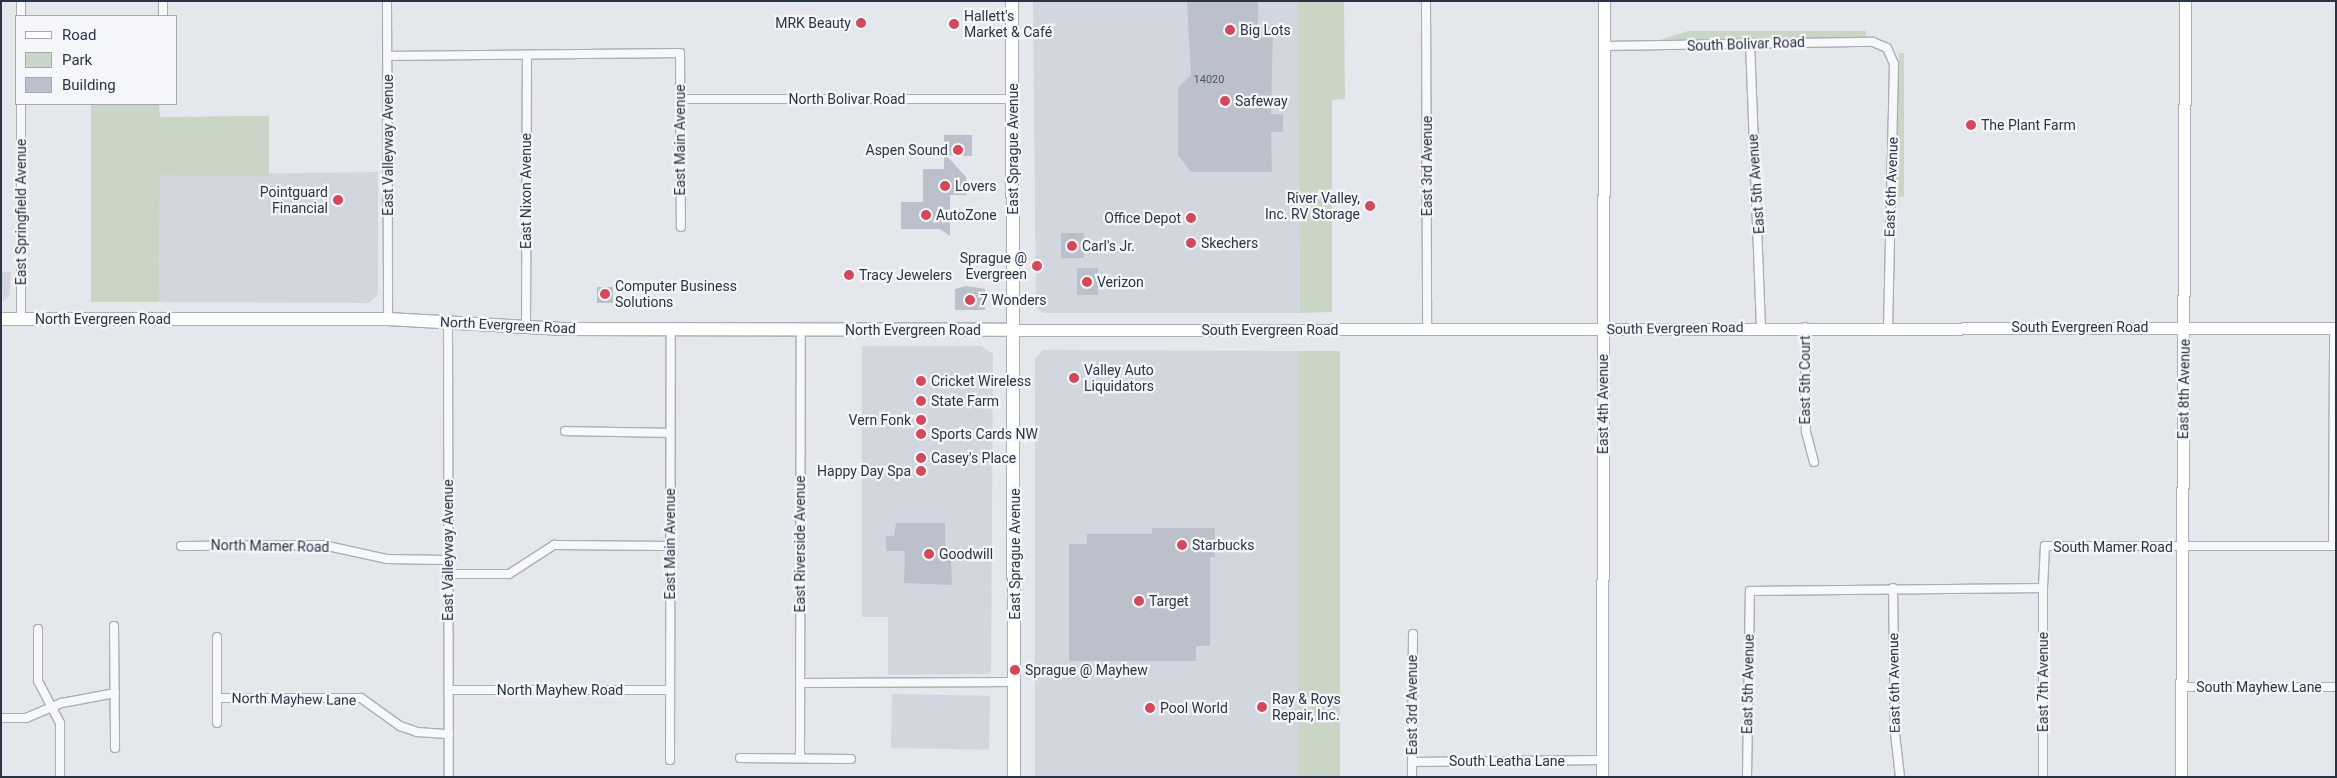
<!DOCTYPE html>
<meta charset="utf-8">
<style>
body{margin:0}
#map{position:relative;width:2337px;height:778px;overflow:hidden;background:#e4e7ec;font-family:Roboto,sans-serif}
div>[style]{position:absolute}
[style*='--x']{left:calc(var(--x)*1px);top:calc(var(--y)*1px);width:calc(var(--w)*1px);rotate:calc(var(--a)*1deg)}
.built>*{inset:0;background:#d2d6de;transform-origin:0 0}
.green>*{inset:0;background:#c9d6c5;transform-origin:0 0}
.building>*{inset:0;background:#bbc0ca;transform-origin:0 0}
.roads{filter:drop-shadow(1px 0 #a9aeb7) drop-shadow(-1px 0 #a9aeb7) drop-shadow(0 1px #a9aeb7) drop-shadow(0 -1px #a9aeb7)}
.street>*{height:8px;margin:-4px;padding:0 4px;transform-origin:4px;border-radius:4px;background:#f7f8fa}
.secondary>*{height:11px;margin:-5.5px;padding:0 5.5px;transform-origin:5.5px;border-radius:5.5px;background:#fff}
.primary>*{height:12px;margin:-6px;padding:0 6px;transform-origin:6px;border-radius:6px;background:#fff}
.dots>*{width:14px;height:14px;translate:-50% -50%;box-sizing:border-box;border:2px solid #f4f6f9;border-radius:50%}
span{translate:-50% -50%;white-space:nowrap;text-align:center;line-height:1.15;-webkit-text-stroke:4.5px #f4f6f9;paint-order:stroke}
.number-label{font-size:11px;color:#4f5766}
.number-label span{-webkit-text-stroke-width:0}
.poi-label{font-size:14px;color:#2b3445}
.left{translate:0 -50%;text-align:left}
.right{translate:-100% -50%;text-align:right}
.street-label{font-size:14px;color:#2b3445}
.frame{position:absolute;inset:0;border:2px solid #2b3445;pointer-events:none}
.legend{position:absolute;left:15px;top:15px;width:162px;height:90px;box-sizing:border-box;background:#f4f6f9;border:1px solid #a4a8b1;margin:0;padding:6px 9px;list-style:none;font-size:15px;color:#2b3445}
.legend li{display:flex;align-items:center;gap:10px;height:25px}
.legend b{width:25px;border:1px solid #a4a8b1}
</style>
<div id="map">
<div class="built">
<i style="clip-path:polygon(1033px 1px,1297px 1px,1300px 313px,1043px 313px,1036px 308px)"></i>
<i style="clip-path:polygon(378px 172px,378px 294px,369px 303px,159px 302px,160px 175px)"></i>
<i style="clip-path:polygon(1px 272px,11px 272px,9px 295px,3px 302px)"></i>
<i style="clip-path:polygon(862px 346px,981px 346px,993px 354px,991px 671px,988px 674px,888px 675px,888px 617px,862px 617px)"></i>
<i style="clip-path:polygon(1043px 350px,1298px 351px,1299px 777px,1035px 777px,1035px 359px)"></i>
<i style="left:892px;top:694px;width:98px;height:54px;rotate:1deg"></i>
</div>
<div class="green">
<i style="clip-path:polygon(1297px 1px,1344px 1px,1345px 99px,1332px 100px,1332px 312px,1300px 313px)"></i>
<i style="clip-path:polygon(1688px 31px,1866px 31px,1866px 37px,1653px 42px)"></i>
<i style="clip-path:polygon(1899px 53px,1904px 53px,1904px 197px,1893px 197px)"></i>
<i style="clip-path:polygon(91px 104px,159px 104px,160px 117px,269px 116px,269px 176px,160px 175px,159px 302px,91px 302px)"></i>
<i style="left:1298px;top:351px;width:42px;height:426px"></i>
</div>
<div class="building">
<i style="clip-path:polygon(1187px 1px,1258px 1px,1258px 27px,1273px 27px,1271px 114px,1283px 114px,1283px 132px,1271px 132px,1272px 172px,1191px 172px,1178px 155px,1178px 88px,1191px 75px)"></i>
<i style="clip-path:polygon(944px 135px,972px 135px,972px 156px,946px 155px,966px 177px,966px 195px,950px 195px,950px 236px,940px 229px,901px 229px,901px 202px,923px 202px,923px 169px,944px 169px)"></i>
<i style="left:1061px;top:233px;width:23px;height:25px"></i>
<i style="left:1098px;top:268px;width:27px;height:21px;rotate:90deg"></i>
<i style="clip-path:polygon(966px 286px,985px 289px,985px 310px,955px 310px,955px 289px)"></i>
<i style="left:597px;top:287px;width:16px;height:16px"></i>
<i style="clip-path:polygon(896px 523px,945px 523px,945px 545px,956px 556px,951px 561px,952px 585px,904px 583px,905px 551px,886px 551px,886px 536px,894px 536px)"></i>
<i style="clip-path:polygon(1152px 528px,1215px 528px,1215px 557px,1210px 557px,1210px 646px,1196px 646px,1196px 661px,1069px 661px,1069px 544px,1087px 544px,1087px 534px,1152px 534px)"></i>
</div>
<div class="roads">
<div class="street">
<i style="--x:163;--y:1;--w:15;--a:90"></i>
<i style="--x:387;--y:1;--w:318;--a:89.8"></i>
<i style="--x:1426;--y:1;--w:329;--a:89.8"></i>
<i style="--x:21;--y:16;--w:15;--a:-90"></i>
<i style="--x:1750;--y:42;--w:285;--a:87.8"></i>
<i style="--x:1605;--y:46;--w:268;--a:-0.9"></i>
<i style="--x:1873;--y:42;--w:15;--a:23"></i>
<i style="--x:1887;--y:48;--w:17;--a:66"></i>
<i style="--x:1894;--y:64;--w:262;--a:91.3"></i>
<i style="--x:388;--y:56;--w:292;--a:-0.6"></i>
<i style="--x:680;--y:53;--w:174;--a:89.7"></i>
<i style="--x:680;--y:99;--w:333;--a:0"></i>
<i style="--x:21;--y:319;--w:215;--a:-90"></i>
<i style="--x:448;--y:323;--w:454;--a:89.9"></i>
<i style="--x:526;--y:327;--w:272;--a:-89.8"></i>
<i style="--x:1805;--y:327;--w:105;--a:89.5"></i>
<i style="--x:1806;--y:432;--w:31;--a:75"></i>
<i style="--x:565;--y:431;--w:105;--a:1.1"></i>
<i style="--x:181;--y:546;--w:142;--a:-0.4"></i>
<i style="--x:323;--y:545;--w:66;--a:12.3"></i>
<i style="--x:387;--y:559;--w:60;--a:1"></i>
<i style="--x:2333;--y:546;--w:218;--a:-89.7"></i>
<i style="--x:447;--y:574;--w:62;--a:0"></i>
<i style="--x:509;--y:574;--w:54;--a:-32.8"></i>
<i style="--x:554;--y:545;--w:116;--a:0.5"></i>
<i style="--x:1893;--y:588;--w:145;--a:89.2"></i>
<i style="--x:1895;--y:733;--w:44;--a:83.5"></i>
<i style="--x:2043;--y:588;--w:189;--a:90"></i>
<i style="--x:114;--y:626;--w:122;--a:89.5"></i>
<i style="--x:38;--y:629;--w:52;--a:90"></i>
<i style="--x:38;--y:681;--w:47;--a:62.4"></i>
<i style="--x:60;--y:723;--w:54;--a:90"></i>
<i style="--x:217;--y:637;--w:86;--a:90"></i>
<i style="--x:800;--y:683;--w:214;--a:-0.3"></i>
<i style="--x:2182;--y:687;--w:154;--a:0"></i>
<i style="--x:450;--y:690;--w:220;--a:0"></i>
<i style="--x:218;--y:698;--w:143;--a:0"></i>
<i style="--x:361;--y:698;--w:48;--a:35.7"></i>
<i style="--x:400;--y:726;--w:18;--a:19"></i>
<i style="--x:417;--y:732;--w:32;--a:4"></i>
<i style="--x:1;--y:718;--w:25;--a:0"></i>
<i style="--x:26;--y:718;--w:39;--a:-23"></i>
<i style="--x:62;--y:703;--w:54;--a:-10.7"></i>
<i style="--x:740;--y:758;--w:111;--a:0.5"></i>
<i style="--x:800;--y:758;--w:428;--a:-89.9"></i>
<i style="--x:670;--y:760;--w:431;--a:-89.9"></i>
<i style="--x:1412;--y:762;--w:190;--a:-0.6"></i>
<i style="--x:1412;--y:777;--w:143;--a:-89.6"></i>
<i style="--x:1747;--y:777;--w:186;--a:-89.1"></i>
<i style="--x:1750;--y:591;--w:293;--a:-0.6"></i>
<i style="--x:2043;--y:588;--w:42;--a:-87.3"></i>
<i style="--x:2045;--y:546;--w:291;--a:0"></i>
</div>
<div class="secondary">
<i style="--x:1015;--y:330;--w:1321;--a:-0.09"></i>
<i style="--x:1602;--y:777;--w:776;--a:-89.85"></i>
<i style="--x:2181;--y:777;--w:776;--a:-89.7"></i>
</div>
<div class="primary">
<i style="--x:1012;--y:1;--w:776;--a:89.85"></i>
<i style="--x:1;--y:319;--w:387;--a:0"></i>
<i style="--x:388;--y:319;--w:171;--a:3.3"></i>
<i style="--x:559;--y:329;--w:456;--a:0.1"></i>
</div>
</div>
<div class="dots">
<i style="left:861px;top:23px;background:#d1495b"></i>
<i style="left:954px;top:24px;background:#d1495b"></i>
<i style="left:1230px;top:30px;background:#d1495b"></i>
<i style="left:1225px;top:101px;background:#d1495b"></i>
<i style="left:1971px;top:125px;background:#d1495b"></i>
<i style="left:958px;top:150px;background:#d1495b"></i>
<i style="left:945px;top:186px;background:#d1495b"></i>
<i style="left:338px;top:200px;background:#d1495b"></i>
<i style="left:1370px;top:206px;background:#d1495b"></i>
<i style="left:926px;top:215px;background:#d1495b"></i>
<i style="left:1191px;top:218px;background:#d1495b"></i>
<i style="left:1191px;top:243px;background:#d1495b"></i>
<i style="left:1072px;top:246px;background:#d1495b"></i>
<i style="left:1037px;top:266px;background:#d1495b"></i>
<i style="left:849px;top:275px;background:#d1495b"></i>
<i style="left:1087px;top:282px;background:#d1495b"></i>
<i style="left:605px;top:294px;background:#d1495b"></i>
<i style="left:970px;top:300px;background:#d1495b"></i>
<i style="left:1074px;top:378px;background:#d1495b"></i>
<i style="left:921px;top:381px;background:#d1495b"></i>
<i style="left:921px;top:401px;background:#d1495b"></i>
<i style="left:921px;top:420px;background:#d1495b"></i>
<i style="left:921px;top:434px;background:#d1495b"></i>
<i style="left:921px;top:458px;background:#d1495b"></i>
<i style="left:921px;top:471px;background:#d1495b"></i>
<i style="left:1182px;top:545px;background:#d1495b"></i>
<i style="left:929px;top:554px;background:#d1495b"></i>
<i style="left:1139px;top:601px;background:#d1495b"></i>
<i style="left:1015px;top:670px;background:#d1495b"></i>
<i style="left:1262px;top:707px;background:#d1495b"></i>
<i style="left:1150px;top:708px;background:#d1495b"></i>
</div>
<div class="number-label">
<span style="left:1209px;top:80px">14020</span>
</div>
<div class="poi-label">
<span class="left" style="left:964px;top:24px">Hallett's<br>Market &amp; Café</span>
<span class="right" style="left:851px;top:23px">MRK Beauty</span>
<span class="left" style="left:1240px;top:30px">Big Lots</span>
<span class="left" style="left:1235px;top:101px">Safeway</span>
<span class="left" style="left:1981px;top:125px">The Plant Farm</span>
<span class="right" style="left:948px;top:150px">Aspen Sound</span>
<span class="left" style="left:955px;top:186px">Lovers</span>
<span class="right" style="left:328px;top:200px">Pointguard<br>Financial</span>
<span class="right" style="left:1360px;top:206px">River Valley,<br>Inc. RV Storage</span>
<span class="left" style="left:936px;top:215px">AutoZone</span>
<span class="right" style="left:1181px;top:218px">Office Depot</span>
<span class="left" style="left:1201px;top:243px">Skechers</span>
<span class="left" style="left:1082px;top:246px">Carl's Jr.</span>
<span class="right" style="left:1027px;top:266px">Sprague @<br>Evergreen</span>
<span class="left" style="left:859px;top:275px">Tracy Jewelers</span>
<span class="left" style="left:1097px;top:282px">Verizon</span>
<span class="left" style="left:615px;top:294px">Computer Business<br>Solutions</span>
<span class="left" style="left:980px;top:300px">7 Wonders</span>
<span class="left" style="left:1084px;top:378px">Valley Auto<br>Liquidators</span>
<span class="left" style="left:931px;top:381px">Cricket Wireless</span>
<span class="left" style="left:931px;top:401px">State Farm</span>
<span class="right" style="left:911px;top:420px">Vern Fonk</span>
<span class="left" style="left:931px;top:434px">Sports Cards NW</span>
<span class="left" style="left:931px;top:458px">Casey's Place</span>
<span class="right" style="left:911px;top:471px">Happy Day Spa</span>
<span class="left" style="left:1192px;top:545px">Starbucks</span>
<span class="left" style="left:939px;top:554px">Goodwill</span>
<span class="left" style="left:1149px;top:601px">Target</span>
<span class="left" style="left:1025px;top:670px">Sprague @ Mayhew</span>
<span class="left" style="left:1272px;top:707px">Ray &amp; Roys<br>Repair, Inc.</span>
<span class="left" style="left:1160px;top:708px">Pool World</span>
</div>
<div class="street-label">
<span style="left:1746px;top:44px;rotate:-2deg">South Bolivar Road</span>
<span style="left:847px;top:99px">North Bolivar Road</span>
<span style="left:680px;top:140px;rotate:-90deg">East Main Avenue</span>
<span style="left:388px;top:145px;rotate:-90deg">East Valleyway Avenue</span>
<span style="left:1013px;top:149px;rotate:-90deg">East Sprague Avenue</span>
<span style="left:1427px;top:166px;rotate:-90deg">East 3rd Avenue</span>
<span style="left:1756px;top:184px;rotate:-94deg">East 5th Avenue</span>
<span style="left:1891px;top:187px;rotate:-88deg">East 6th Avenue</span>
<span style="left:526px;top:191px;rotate:-90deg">East Nixon Avenue</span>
<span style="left:21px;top:212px;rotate:-90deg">East Springfield Avenue</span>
<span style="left:103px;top:319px">North Evergreen Road</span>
<span style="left:508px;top:325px;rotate:3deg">North Evergreen Road</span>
<span style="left:2080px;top:327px">South Evergreen Road</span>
<span style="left:1675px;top:328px;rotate:-1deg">South Evergreen Road</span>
<span style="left:913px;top:330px">North Evergreen Road</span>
<span style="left:1270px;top:330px">South Evergreen Road</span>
<span style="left:1805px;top:380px;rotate:-90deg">East 5th Court</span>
<span style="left:2184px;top:389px;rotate:-89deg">East 8th Avenue</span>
<span style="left:1603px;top:404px;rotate:-90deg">East 4th Avenue</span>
<span style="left:670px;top:544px;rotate:-90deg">East Main Avenue</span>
<span style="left:800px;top:544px;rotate:-90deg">East Riverside Avenue</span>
<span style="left:270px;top:546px;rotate:1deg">North Mamer Road</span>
<span style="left:2113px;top:547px">South Mamer Road</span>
<span style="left:448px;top:550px;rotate:-90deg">East Valleyway Avenue</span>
<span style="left:1015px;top:554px;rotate:-90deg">East Sprague Avenue</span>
<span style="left:2043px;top:682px;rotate:-90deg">East 7th Avenue</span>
<span style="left:1894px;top:683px;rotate:-91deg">East 6th Avenue</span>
<span style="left:1748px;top:684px;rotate:-89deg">East 5th Avenue</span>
<span style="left:2259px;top:687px">South Mayhew Lane</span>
<span style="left:560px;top:690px">North Mayhew Road</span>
<span style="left:294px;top:699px;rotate:1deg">North Mayhew Lane</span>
<span style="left:1412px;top:705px;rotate:-90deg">East 3rd Avenue</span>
<span style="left:1507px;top:761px">South Leatha Lane</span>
</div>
<div class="frame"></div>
<ul class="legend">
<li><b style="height:6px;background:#fff"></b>Road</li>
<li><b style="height:14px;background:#c9d6c5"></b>Park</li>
<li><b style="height:14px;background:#bbc0ca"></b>Building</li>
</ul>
</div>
